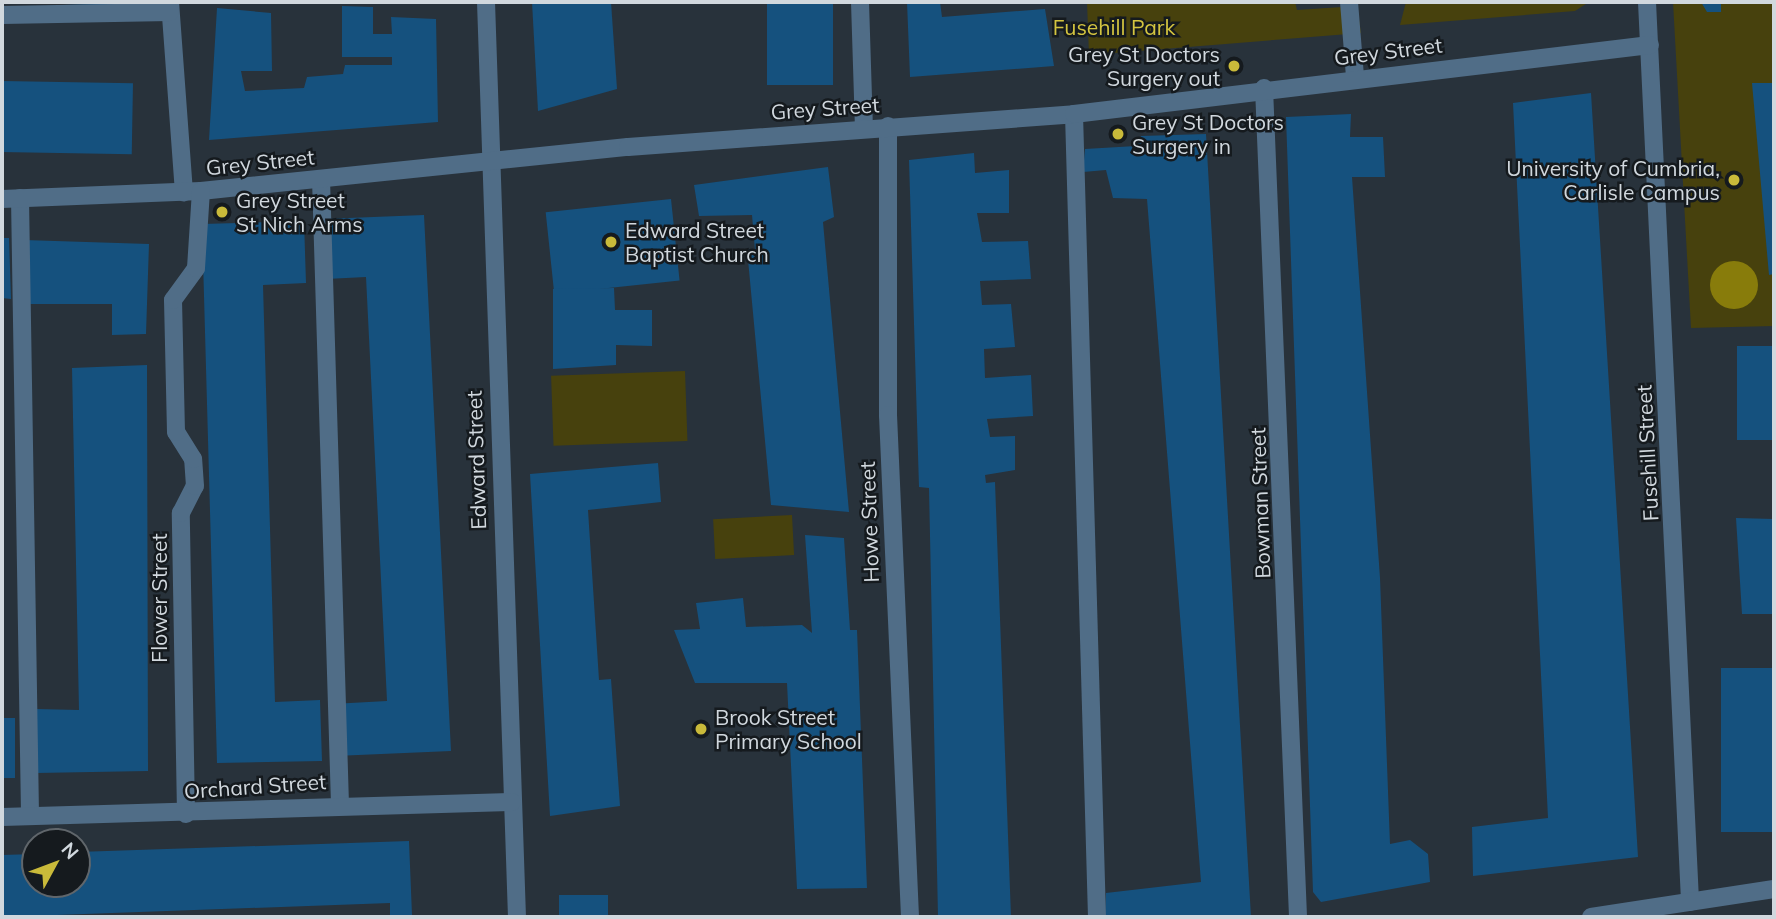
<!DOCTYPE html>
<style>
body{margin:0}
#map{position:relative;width:1776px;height:919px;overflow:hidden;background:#28323b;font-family:Mulish,sans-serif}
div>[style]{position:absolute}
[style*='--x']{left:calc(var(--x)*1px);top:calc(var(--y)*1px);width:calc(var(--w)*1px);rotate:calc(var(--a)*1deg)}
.green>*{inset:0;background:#47410d;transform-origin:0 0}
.water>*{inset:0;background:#887c0b}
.round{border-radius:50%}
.building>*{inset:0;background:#15517e;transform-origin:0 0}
.minor>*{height:18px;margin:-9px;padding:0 9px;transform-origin:9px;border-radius:9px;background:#506d87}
.dots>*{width:19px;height:19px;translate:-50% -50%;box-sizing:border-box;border:4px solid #151a1e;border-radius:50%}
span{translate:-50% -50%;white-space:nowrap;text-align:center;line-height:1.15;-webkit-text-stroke:5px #151a1e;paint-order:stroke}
.park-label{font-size:21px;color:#d4c540}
.street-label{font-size:21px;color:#d1d8de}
.poi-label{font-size:21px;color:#d1d8de}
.right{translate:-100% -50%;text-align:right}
.left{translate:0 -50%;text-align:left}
.frame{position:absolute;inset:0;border:4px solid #d1d8de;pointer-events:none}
.north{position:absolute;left:21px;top:828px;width:70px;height:70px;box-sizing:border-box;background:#151a1e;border:2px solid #60666b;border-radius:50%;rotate:49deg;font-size:19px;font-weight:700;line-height:28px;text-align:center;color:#d1d8de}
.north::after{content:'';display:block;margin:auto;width:24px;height:32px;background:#c9ba3a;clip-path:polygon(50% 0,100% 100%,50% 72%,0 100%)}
</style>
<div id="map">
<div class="green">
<i style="clip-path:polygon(1087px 2px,1295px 2px,1297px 10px,1357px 6px,1361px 33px,1089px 55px)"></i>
<i style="clip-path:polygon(1406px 2px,1589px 2px,1575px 11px,1400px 25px)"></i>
<i style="clip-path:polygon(1673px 2px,1774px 2px,1774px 326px,1691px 328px)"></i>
<i style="left:685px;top:371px;width:70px;height:134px;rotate:88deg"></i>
<i style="left:792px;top:515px;width:40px;height:79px;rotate:87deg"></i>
</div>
<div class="water">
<i class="round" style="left:1710px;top:261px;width:48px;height:48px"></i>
</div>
<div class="building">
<i style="clip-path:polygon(136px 2px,136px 6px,63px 4px,63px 2px)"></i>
<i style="clip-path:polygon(532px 2px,611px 2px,617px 89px,538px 111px)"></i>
<i style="left:767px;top:2px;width:66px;height:83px"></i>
<i style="clip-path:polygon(907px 2px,940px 2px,942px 17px,1045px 9px,1054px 66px,910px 77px)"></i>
<i style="clip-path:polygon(1701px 2px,1721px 2px,1721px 12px,1707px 12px)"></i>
<i style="clip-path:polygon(342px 6px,373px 7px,373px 34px,392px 34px,391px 17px,436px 19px,438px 122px,209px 140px,217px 8px,271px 13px,272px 71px,241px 71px,245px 91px,304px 88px,307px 77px,343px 74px,345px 65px,392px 65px,392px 57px,342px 57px)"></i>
<i style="left:2px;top:81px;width:131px;height:71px;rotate:1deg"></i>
<i style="clip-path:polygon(1752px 83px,1774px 83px,1774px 274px,1769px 275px)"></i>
<i style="clip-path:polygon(1591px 93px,1638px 857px,1473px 876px,1472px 827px,1548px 818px,1513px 103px)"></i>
<i style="clip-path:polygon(1351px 114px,1350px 137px,1383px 137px,1385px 177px,1352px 177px,1380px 578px,1390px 844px,1410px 840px,1428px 854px,1430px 882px,1321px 902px,1313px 892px,1286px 117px)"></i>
<i style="clip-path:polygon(1206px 134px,1251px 917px,1105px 917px,1106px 893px,1201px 882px,1147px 199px,1113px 198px,1106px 170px,1083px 172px,1085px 149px,1136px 146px,1141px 136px)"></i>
<i style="clip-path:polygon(974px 153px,975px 173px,1009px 170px,1009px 213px,977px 213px,982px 242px,1028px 241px,1031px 279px,980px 281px,982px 305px,1011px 304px,1015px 347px,984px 349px,985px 378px,1031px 375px,1033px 416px,987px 419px,990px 437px,1015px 436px,1015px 470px,985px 475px,986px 483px,995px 482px,1011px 917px,938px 917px,929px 488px,919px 487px,909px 160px)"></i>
<i style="clip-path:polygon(828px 167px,834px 217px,823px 222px,849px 512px,771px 505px,747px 249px,755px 250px,752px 215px,699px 216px,694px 185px)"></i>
<i style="left:671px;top:199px;width:82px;height:126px;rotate:84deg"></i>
<i style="clip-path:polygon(424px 215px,451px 751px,335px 756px,332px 704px,387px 701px,366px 277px,326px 279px,323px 219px)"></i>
<i style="clip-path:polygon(304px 221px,306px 283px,263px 285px,275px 702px,320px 700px,322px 761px,217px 763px,202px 224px)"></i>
<i style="clip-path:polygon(2px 238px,9px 238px,11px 299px,2px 298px)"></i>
<i style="clip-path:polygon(24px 240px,149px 244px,146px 334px,112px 335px,112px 304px,27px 304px)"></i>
<i style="clip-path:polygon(614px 288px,615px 310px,652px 310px,652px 346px,616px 345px,616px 365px,553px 369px,553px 289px)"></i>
<i style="left:1737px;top:346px;width:37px;height:94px"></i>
<i style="clip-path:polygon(147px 365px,148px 771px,36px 773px,35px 709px,79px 710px,72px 368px)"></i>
<i style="clip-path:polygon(658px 463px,661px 502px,588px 510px,599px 680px,611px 679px,620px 806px,550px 816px,530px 474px)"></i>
<i style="clip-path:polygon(1736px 518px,1774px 519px,1774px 614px,1742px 614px)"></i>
<i style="clip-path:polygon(805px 535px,844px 538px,850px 630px,857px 630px,867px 888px,797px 889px,787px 683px,695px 683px,674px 630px,700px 629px,696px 603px,743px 598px,746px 627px,802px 625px,812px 633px)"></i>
<i style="left:1774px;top:668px;width:164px;height:53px;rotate:90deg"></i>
<i style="left:2px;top:718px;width:13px;height:60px"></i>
<i style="clip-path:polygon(409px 841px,412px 915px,390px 916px,390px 903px,2px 917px,2px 855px,35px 854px,35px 884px,77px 884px,77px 852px)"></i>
<i style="left:559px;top:895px;width:49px;height:22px"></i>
</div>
<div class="minor">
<i style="--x:170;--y:2;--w:191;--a:85.8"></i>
<i style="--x:486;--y:2;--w:916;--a:88.06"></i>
<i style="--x:860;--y:2;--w:124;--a:88.2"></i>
<i style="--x:1349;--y:2;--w:75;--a:85.4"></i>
<i style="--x:1647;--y:2;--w:901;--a:87.26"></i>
<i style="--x:2;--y:15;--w:168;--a:-1"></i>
<i style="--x:1264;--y:88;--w:830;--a:87.65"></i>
<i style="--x:1074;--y:114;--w:803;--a:88.36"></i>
<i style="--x:888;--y:126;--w:289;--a:90"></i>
<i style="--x:888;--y:415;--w:502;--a:87.49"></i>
<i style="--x:321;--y:179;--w:624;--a:88.26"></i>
<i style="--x:20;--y:198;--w:618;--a:89.07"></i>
<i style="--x:2;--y:199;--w:199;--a:-2.3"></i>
<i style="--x:201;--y:191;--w:429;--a:-5.9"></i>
<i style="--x:628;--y:147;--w:447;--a:-4.2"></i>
<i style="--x:1074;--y:114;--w:580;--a:-6.83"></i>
<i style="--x:186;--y:814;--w:301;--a:-91"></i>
<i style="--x:181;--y:513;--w:30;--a:-63"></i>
<i style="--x:195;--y:486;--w:27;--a:-94"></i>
<i style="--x:193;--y:459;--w:32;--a:-122"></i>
<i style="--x:176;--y:432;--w:132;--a:-91.3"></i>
<i style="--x:173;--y:300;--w:39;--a:-54"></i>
<i style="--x:196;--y:268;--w:77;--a:-86.3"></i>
<i style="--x:2;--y:817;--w:510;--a:-1.68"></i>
<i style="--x:1591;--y:917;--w:185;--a:-8.7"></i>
</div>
<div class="dots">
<i style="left:1234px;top:66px;background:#c9ba3a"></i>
<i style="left:1118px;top:134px;background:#c9ba3a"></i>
<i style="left:1734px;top:180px;background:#c9ba3a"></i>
<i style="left:222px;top:212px;background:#c9ba3a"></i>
<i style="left:611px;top:242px;background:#c9ba3a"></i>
<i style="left:701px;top:729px;background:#c9ba3a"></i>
</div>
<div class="park-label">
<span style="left:1114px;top:27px">Fusehill Park</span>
</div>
<div class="street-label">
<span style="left:1388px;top:51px;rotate:-7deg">Grey Street</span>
<span style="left:825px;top:108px;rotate:-4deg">Grey Street</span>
<span style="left:260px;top:162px;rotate:-6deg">Grey Street</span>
<span style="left:1647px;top:453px;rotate:-93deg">Fusehill Street</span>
<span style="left:476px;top:460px;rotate:-92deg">Edward Street</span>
<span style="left:1260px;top:503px;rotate:-92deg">Bowman Street</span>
<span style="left:869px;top:522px;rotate:-92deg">Howe Street</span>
<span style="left:159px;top:598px;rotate:-90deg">Flower Street</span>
<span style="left:255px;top:786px;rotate:-4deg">Orchard Street</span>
</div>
<div class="poi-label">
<span class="right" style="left:1220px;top:66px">Grey St Doctors<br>Surgery out</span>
<span class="left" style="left:1132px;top:134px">Grey St Doctors<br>Surgery in</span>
<span class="right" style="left:1720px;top:180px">University of Cumbria,<br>Carlisle Campus</span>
<span class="left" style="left:236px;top:212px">Grey Street<br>St Nich Arms</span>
<span class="left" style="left:625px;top:242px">Edward Street<br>Baptist Church</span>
<span class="left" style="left:715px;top:729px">Brook Street<br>Primary School</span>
</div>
<div class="frame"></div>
<div class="north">N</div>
</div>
